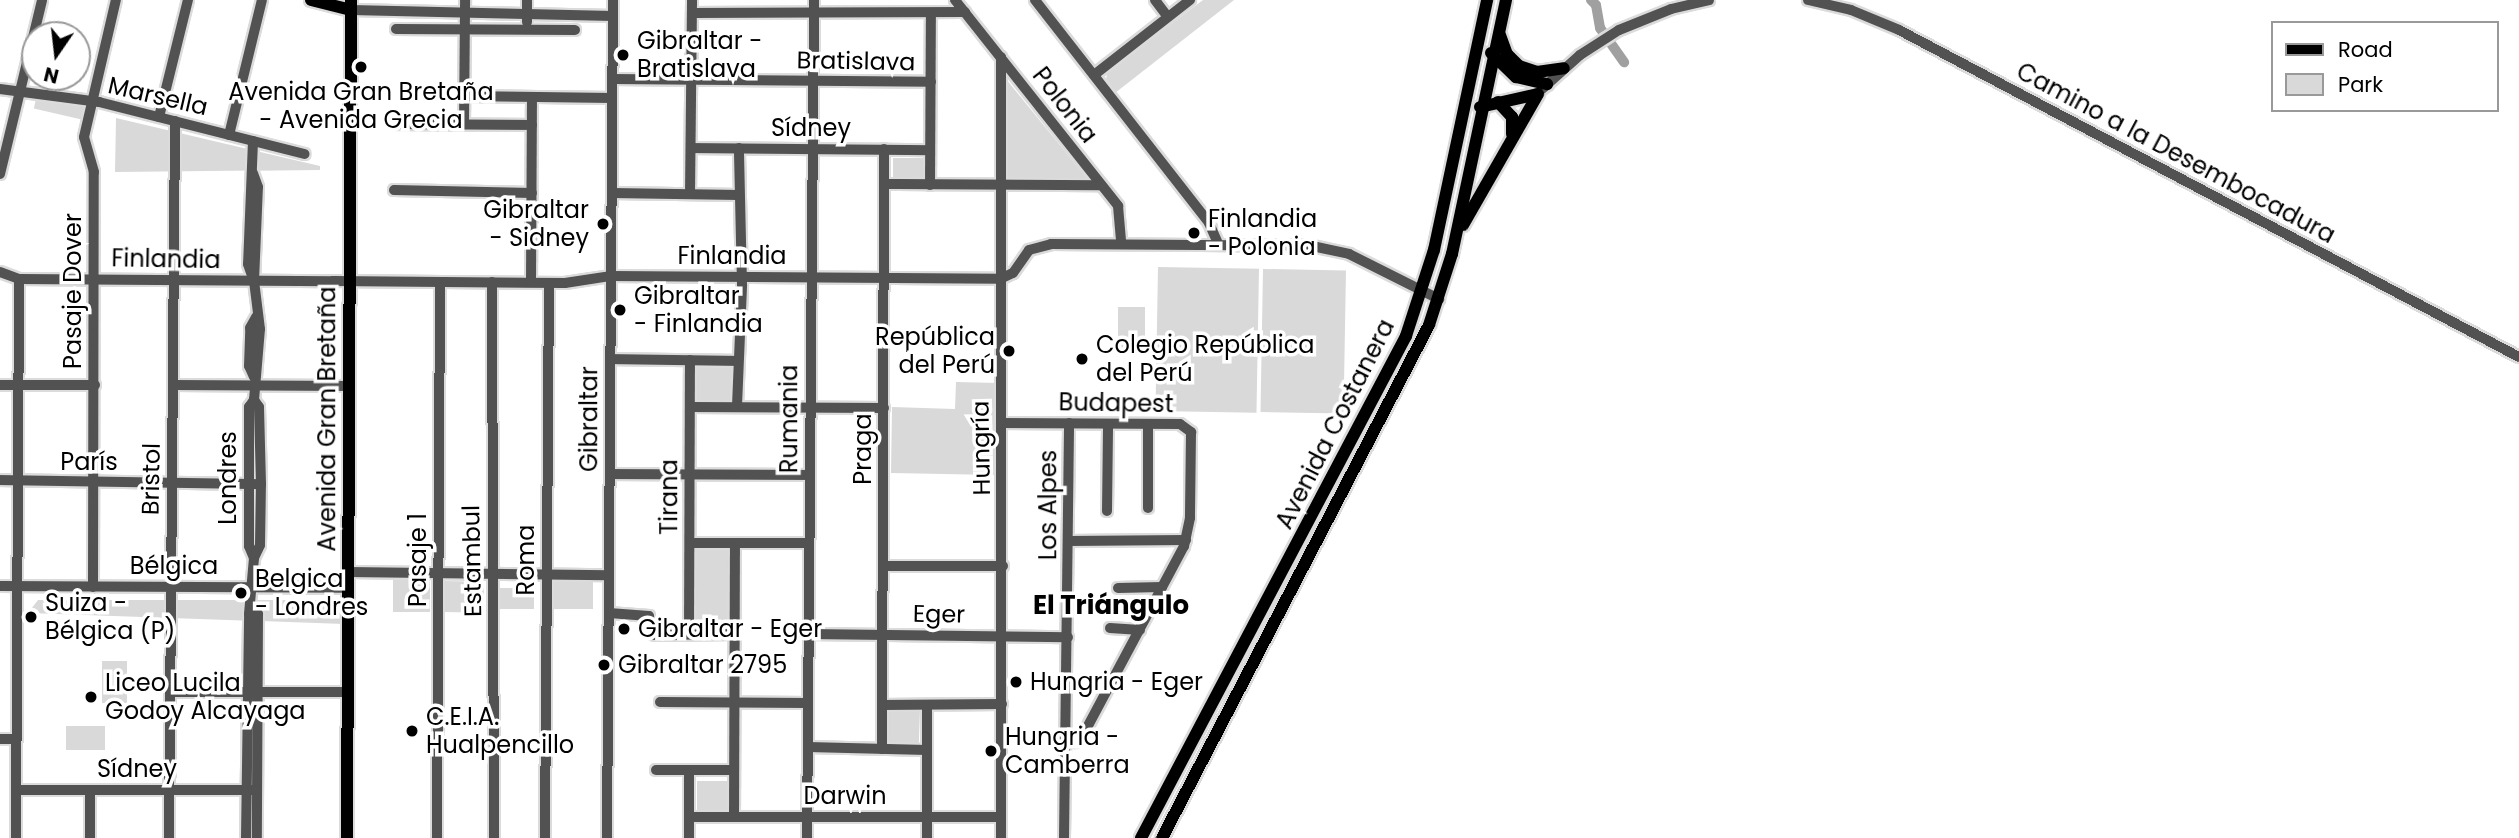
<!DOCTYPE html>
<meta charset="utf-8">
<style>
body{margin:0}
#map{position:relative;width:2519px;height:838px;overflow:hidden;background:#fff;font-family:Poppins,sans-serif}
div>[style]{position:absolute}
[style*='--x']{left:calc(var(--x)*1px);top:calc(var(--y)*1px);width:calc(var(--w)*1px);rotate:calc(var(--a)*1deg)}
.green>*{inset:0;background:#d9d9d9;transform-origin:0 0}
.canal>*{height:10px;margin:-5px;padding:0 5px;transform-origin:5px;border-radius:5px;background:#a0a0a0}
.roads{filter:drop-shadow(2px 0 #dbdbdb) drop-shadow(-2px 0 #dbdbdb) drop-shadow(0 2px #dbdbdb) drop-shadow(0 -2px #dbdbdb)}
.minor>*{height:10px;margin:-5px;padding:0 5px;transform-origin:5px;border-radius:5px;background:#525252}
.major>*{height:12px;margin:-6px;padding:0 6px;transform-origin:6px;border-radius:6px;background:#000}
.dots>*{width:19px;height:19px;translate:-50% -50%;box-sizing:border-box;border:4px solid #fff;border-radius:50%}
span{translate:-50% -50%;white-space:nowrap;text-align:center;line-height:1.15;-webkit-text-stroke:7px #fff;paint-order:stroke}
.poi-label{font-size:24px;color:#000}
.left{translate:0 -50%;text-align:left}
.right{translate:-100% -50%;text-align:right}
.street-label{font-size:24px;color:#000}
.neighbourhood-label{font-size:26px;color:#000;font-weight:700}
.legend{position:absolute;left:2271px;top:21px;width:228px;height:91px;box-sizing:border-box;background:#fff;border:2px solid #999;margin:0;padding:9px 12px;list-style:none;font-size:21px;color:#000}
.legend li{display:flex;align-items:center;gap:14px;height:35px}
.legend b{width:35px;border:2px solid #999}
.north{position:absolute;left:21px;top:21px;width:70px;height:70px;box-sizing:border-box;background:#fff;border:2px solid #999;border-radius:50%;rotate:194deg;font-size:19px;font-weight:700;line-height:28px;text-align:center;color:#000}
.north::after{content:'';display:block;margin:auto;width:24px;height:32px;background:#000;clip-path:polygon(50% 0,100% 100%,50% 72%,0 100%)}
</style>
<div id="map">
<div class="green">
<i style="clip-path:polygon(1203px 0,1234px 0,1115px 93px,1106px 80px,1107px 73px)"></i>
<i style="clip-path:polygon(1006px 79px,1090px 182px,1006px 180px)"></i>
<i style="left:39px;top:86px;width:58px;height:23px;rotate:13deg"></i>
<i style="clip-path:polygon(116px 118px,320px 166px,320px 170px,115px 172px)"></i>
<i style="left:893px;top:158px;width:33px;height:22px"></i>
<i style="left:1158px;top:267px;width:101px;height:144px;rotate:1deg"></i>
<i style="left:1263px;top:269px;width:83px;height:143px;rotate:1deg"></i>
<i style="left:1118px;top:307px;width:27px;height:41px"></i>
<i style="left:696px;top:366px;width:37px;height:34px;rotate:3deg"></i>
<i style="clip-path:polygon(956px 382px,998px 383px,996px 475px,891px 473px,892px 407px,955px 409px)"></i>
<i style="left:693px;top:547px;width:39px;height:83px"></i>
<i style="left:554px;top:577px;width:39px;height:32px"></i>
<i style="left:393px;top:580px;width:37px;height:32px"></i>
<i style="left:443px;top:581px;width:41px;height:31px;rotate:1deg"></i>
<i style="left:500px;top:588px;width:34px;height:21px"></i>
<i style="clip-path:polygon(38px 600px,344px 600px,344px 624px,28px 613px)"></i>
<i style="left:102px;top:661px;width:25px;height:42px"></i>
<i style="left:886px;top:709px;width:34px;height:39px;rotate:2deg"></i>
<i style="left:66px;top:726px;width:39px;height:24px"></i>
<i style="left:697px;top:781px;width:32px;height:32px"></i>
</div>
<div class="canal">
<i style="--x:1591;--y:0;--w:7;--a:45"></i>
<i style="--x:1596;--y:5;--w:23;--a:80"></i>
<i style="--x:1600;--y:28;--w:42;--a:54.8"></i>
</div>
<div class="roads">
<div class="minor">
<i style="--x:955;--y:0;--w:263;--a:51.6"></i>
<i style="--x:1118;--y:206;--w:38;--a:85"></i>
<i style="--x:1035;--y:0;--w:283;--a:52"></i>
<i style="--x:1209;--y:223;--w:24;--a:66"></i>
<i style="--x:1155;--y:0;--w:21;--a:53"></i>
<i style="--x:1808;--y:0;--w:44;--a:13.1"></i>
<i style="--x:1851;--y:10;--w:52;--a:22.6"></i>
<i style="--x:1899;--y:30;--w:701;--a:27.81"></i>
<i style="--x:351;--y:10;--w:262;--a:1.3"></i>
<i style="--x:692;--y:13;--w:273;--a:-0.2"></i>
<i style="--x:527;--y:22;--w:22;--a:-90"></i>
<i style="--x:396;--y:29;--w:179;--a:0.3"></i>
<i style="--x:1001;--y:57;--w:781;--a:90"></i>
<i style="--x:1094;--y:75;--w:122;--a:-38"></i>
<i style="--x:612;--y:79;--w:319;--a:0.5"></i>
<i style="--x:0;--y:89;--w:100;--a:7.5"></i>
<i style="--x:99;--y:102;--w:212;--a:14.2"></i>
<i style="--x:1542;--y:89;--w:51;--a:-41.8"></i>
<i style="--x:1580;--y:55;--w:46;--a:-32.7"></i>
<i style="--x:1619;--y:30;--w:56;--a:-22"></i>
<i style="--x:1671;--y:9;--w:39;--a:-13"></i>
<i style="--x:464;--y:96;--w:148;--a:0.8"></i>
<i style="--x:159;--y:117;--w:121;--a:-76.1"></i>
<i style="--x:395;--y:124;--w:137;--a:0.4"></i>
<i style="--x:464;--y:124;--w:124;--a:-89.5"></i>
<i style="--x:229;--y:135;--w:139;--a:-76.3"></i>
<i style="--x:253;--y:141;--w:123;--a:92.3"></i>
<i style="--x:248;--y:264;--w:18;--a:71"></i>
<i style="--x:691;--y:148;--w:239;--a:0.5"></i>
<i style="--x:0;--y:174;--w:179;--a:-76.4"></i>
<i style="--x:884;--y:184;--w:217;--a:0.3"></i>
<i style="--x:930;--y:185;--w:172;--a:-89.7"></i>
<i style="--x:394;--y:190;--w:138;--a:1.2"></i>
<i style="--x:612;--y:193;--w:127;--a:0.9"></i>
<i style="--x:690;--y:194;--w:194;--a:-89.4"></i>
<i style="--x:0;--y:272;--w:20;--a:20"></i>
<i style="--x:19;--y:279;--w:314;--a:0.4"></i>
<i style="--x:333;--y:281;--w:232;--a:0.5"></i>
<i style="--x:565;--y:283;--w:47;--a:-8.7"></i>
<i style="--x:611;--y:276;--w:389;--a:0.4"></i>
<i style="--x:1000;--y:279;--w:14;--a:-25"></i>
<i style="--x:1013;--y:273;--w:28;--a:-55"></i>
<i style="--x:1029;--y:250;--w:23;--a:-15"></i>
<i style="--x:1051;--y:244;--w:261;--a:0.4"></i>
<i style="--x:1312;--y:246;--w:38;--a:12"></i>
<i style="--x:1349;--y:254;--w:101;--a:26.6"></i>
<i style="--x:492;--y:282;--w:556;--a:89.79"></i>
<i style="--x:531;--y:282;--w:185;--a:-89.7"></i>
<i style="--x:611;--y:359;--w:126;--a:0.9"></i>
<i style="--x:254;--y:377;--w:12;--a:-114"></i>
<i style="--x:249;--y:366;--w:38;--a:-88"></i>
<i style="--x:250;--y:328;--w:13;--a:-61"></i>
<i style="--x:0;--y:385;--w:95;--a:0"></i>
<i style="--x:173;--y:385;--w:176;--a:0.3"></i>
<i style="--x:737;--y:406;--w:121;--a:-87.6"></i>
<i style="--x:742;--y:285;--w:137;--a:-91.3"></i>
<i style="--x:690;--y:407;--w:194;--a:0.3"></i>
<i style="--x:1001;--y:423;--w:179;--a:0.3"></i>
<i style="--x:1180;--y:424;--w:14;--a:36"></i>
<i style="--x:1191;--y:432;--w:86;--a:90.7"></i>
<i style="--x:1190;--y:518;--w:29;--a:102"></i>
<i style="--x:1184;--y:546;--w:217;--a:118.1"></i>
<i style="--x:1082;--y:737;--w:9;--a:144"></i>
<i style="--x:1075;--y:742;--w:9;--a:-139"></i>
<i style="--x:610;--y:474;--w:200;--a:0.3"></i>
<i style="--x:0;--y:480;--w:261;--a:0.9"></i>
<i style="--x:1148;--y:508;--w:84;--a:-90"></i>
<i style="--x:1107;--y:511;--w:87;--a:-89.3"></i>
<i style="--x:1069;--y:541;--w:117;--a:-0.5"></i>
<i style="--x:690;--y:543;--w:119;--a:0"></i>
<i style="--x:254;--y:558;--w:13;--a:-113"></i>
<i style="--x:249;--y:546;--w:139;--a:-90"></i>
<i style="--x:249;--y:407;--w:9;--a:-54"></i>
<i style="--x:883;--y:566;--w:120;--a:0"></i>
<i style="--x:348;--y:572;--w:261;--a:0.7"></i>
<i style="--x:0;--y:586;--w:348;--a:0.3"></i>
<i style="--x:93;--y:587;--w:415;--a:-89.9"></i>
<i style="--x:94;--y:172;--w:36;--a:-106"></i>
<i style="--x:84;--y:137;--w:141;--a:-76.9"></i>
<i style="--x:1118;--y:588;--w:44;--a:-1.3"></i>
<i style="--x:253;--y:608;--w:8;--a:50"></i>
<i style="--x:258;--y:614;--w:224;--a:90.3"></i>
<i style="--x:609;--y:613;--w:40;--a:4.3"></i>
<i style="--x:649;--y:616;--w:17;--a:83"></i>
<i style="--x:651;--y:633;--w:4;--a:27"></i>
<i style="--x:655;--y:635;--w:80;--a:-0.7"></i>
<i style="--x:1110;--y:628;--w:30;--a:4"></i>
<i style="--x:689;--y:634;--w:274;--a:-89.8"></i>
<i style="--x:809;--y:634;--w:259;--a:0.7"></i>
<i style="--x:170;--y:692;--w:177;--a:0"></i>
<i style="--x:660;--y:702;--w:148;--a:0.4"></i>
<i style="--x:882;--y:705;--w:120;--a:-0.5"></i>
<i style="--x:0;--y:739;--w:16;--a:0"></i>
<i style="--x:808;--y:747;--w:119;--a:1.4"></i>
<i style="--x:882;--y:749;--w:600;--a:-89.81"></i>
<i style="--x:656;--y:770;--w:78;--a:0"></i>
<i style="--x:16;--y:790;--w:241;--a:0"></i>
<i style="--x:689;--y:817;--w:312;--a:0"></i>
<i style="--x:734;--y:817;--w:274;--a:-89.8"></i>
<i style="--x:16;--y:838;--w:559;--a:-89.69"></i>
<i style="--x:90;--y:838;--w:48;--a:-90"></i>
<i style="--x:169;--y:838;--w:717;--a:-89.52"></i>
<i style="--x:246;--y:838;--w:224;--a:-89.2"></i>
<i style="--x:249;--y:614;--w:56;--a:-84.9"></i>
<i style="--x:254;--y:558;--w:14;--a:-65"></i>
<i style="--x:260;--y:545;--w:61;--a:-89.1"></i>
<i style="--x:261;--y:484;--w:77;--a:-91.5"></i>
<i style="--x:259;--y:407;--w:9;--a:-126"></i>
<i style="--x:254;--y:400;--w:71;--a:-85.2"></i>
<i style="--x:260;--y:329;--w:48;--a:-97.1"></i>
<i style="--x:254;--y:281;--w:94;--a:-87.6"></i>
<i style="--x:258;--y:187;--w:15;--a:-110"></i>
<i style="--x:437;--y:838;--w:556;--a:-89.69"></i>
<i style="--x:545;--y:838;--w:555;--a:-89.59"></i>
<i style="--x:607;--y:838;--w:838;--a:-89.59"></i>
<i style="--x:689;--y:838;--w:68;--a:-90"></i>
<i style="--x:807;--y:838;--w:838;--a:-89.52"></i>
<i style="--x:927;--y:838;--w:133;--a:-90"></i>
<i style="--x:1064;--y:838;--w:415;--a:-89.3"></i>
</div>
<div class="major">
<i style="--x:311;--y:0;--w:41;--a:14"></i>
<i style="--x:1500;--y:35;--w:20;--a:70"></i>
<i style="--x:1507;--y:54;--w:17;--a:45"></i>
<i style="--x:1519;--y:66;--w:19;--a:18"></i>
<i style="--x:1537;--y:72;--w:27;--a:-8"></i>
<i style="--x:1491;--y:53;--w:35;--a:44"></i>
<i style="--x:1516;--y:77;--w:32;--a:13"></i>
<i style="--x:1498;--y:102;--w:21;--a:47"></i>
<i style="--x:1512;--y:117;--w:17;--a:90"></i>
<i style="--x:1480;--y:107;--w:59;--a:-12.6"></i>
<i style="--x:1463;--y:225;--w:151;--a:-60.2"></i>
<i style="--x:347;--y:838;--w:838;--a:-89.73"></i>
<i style="--x:1141;--y:838;--w:568;--a:-62.17"></i>
<i style="--x:1406;--y:336;--w:90;--a:-72"></i>
<i style="--x:1434;--y:250;--w:256;--a:-78"></i>
<i style="--x:1162;--y:838;--w:578;--a:-62.5"></i>
<i style="--x:1429;--y:325;--w:75;--a:-72.1"></i>
<i style="--x:1452;--y:254;--w:260;--a:-78"></i>
</div>
</div>
<div class="dots">
<i style="left:623px;top:55px;background:#000"></i>
<i style="left:361px;top:67px;background:#000"></i>
<i style="left:603px;top:224px;background:#000"></i>
<i style="left:1194px;top:233px;background:#000"></i>
<i style="left:620px;top:310px;background:#000"></i>
<i style="left:1009px;top:351px;background:#000"></i>
<i style="left:1082px;top:359px;background:#000"></i>
<i style="left:241px;top:593px;background:#000"></i>
<i style="left:31px;top:617px;background:#000"></i>
<i style="left:624px;top:629px;background:#000"></i>
<i style="left:604px;top:665px;background:#000"></i>
<i style="left:1016px;top:682px;background:#000"></i>
<i style="left:91px;top:697px;background:#000"></i>
<i style="left:412px;top:731px;background:#000"></i>
<i style="left:991px;top:751px;background:#000"></i>
</div>
<div class="poi-label">
<span class="left" style="left:637px;top:55px">Gibraltar -<br>Bratislava</span>
<span style="left:361px;top:106px">Avenida Gran Bretaña<br>- Avenida Grecia</span>
<span class="right" style="left:589px;top:224px">Gibraltar<br>- Sidney</span>
<span class="left" style="left:1208px;top:233px">Finlandia<br>- Polonia</span>
<span class="left" style="left:634px;top:310px">Gibraltar<br>- Finlandia</span>
<span class="right" style="left:995px;top:351px">República<br>del Perú</span>
<span class="left" style="left:1096px;top:359px">Colegio República<br>del Perú</span>
<span class="left" style="left:255px;top:593px">Belgica<br>- Londres</span>
<span class="left" style="left:45px;top:617px">Suiza -<br>Bélgica (P)</span>
<span class="left" style="left:638px;top:629px">Gibraltar - Eger</span>
<span class="left" style="left:618px;top:665px">Gibraltar 2795</span>
<span class="left" style="left:1030px;top:682px">Hungria - Eger</span>
<span class="left" style="left:105px;top:697px">Liceo Lucila<br>Godoy Alcayaga</span>
<span class="left" style="left:426px;top:731px">C.E.I.A.<br>Hualpencillo</span>
<span class="left" style="left:1005px;top:751px">Hungria -<br>Camberra</span>
</div>
<div class="street-label">
<span style="left:856px;top:61px;rotate:1deg">Bratislava</span>
<span style="left:158px;top:96px;rotate:13deg">Marsella</span>
<span style="left:1065px;top:105px;rotate:52deg">Polonia</span>
<span style="left:811px;top:128px">Sídney</span>
<span style="left:2176px;top:153px;rotate:28deg">Camino a la Desembocadura</span>
<span style="left:732px;top:256px">Finlandia</span>
<span style="left:166px;top:259px;rotate:1deg">Finlandia</span>
<span style="left:73px;top:291px;rotate:-90deg">Pasaje Dover</span>
<span style="left:1116px;top:403px;rotate:1deg">Budapest</span>
<span style="left:327px;top:419px;rotate:-90deg">Avenida Gran Bretaña</span>
<span style="left:589px;top:419px;rotate:-90deg">Gibraltar</span>
<span style="left:789px;top:419px;rotate:-90deg">Rumania</span>
<span style="left:1335px;top:424px;rotate:-63deg">Avenida Costanera</span>
<span style="left:981px;top:448px;rotate:-91deg">Hungría</span>
<span style="left:863px;top:449px;rotate:-90deg">Praga</span>
<span style="left:89px;top:462px">París</span>
<span style="left:228px;top:478px;rotate:-90deg">Londres</span>
<span style="left:151px;top:479px;rotate:-89deg">Bristol</span>
<span style="left:669px;top:497px;rotate:-90deg">Tirana</span>
<span style="left:1048px;top:505px;rotate:-90deg">Los Alpes</span>
<span style="left:418px;top:560px;rotate:-90deg">Pasaje 1</span>
<span style="left:526px;top:560px;rotate:-90deg">Roma</span>
<span style="left:472px;top:561px;rotate:-91deg">Estambul</span>
<span style="left:174px;top:566px">Bélgica</span>
<span style="left:939px;top:614px;rotate:1deg">Eger</span>
<span style="left:137px;top:769px">Sídney</span>
<span style="left:845px;top:796px">Darwin</span>
</div>
<div class="neighbourhood-label">
<span style="left:1111px;top:606px">El Triángulo</span>
</div>
<ul class="legend">
<li><b style="height:9px;background:#000"></b>Road</li>
<li><b style="height:19px;background:#d9d9d9"></b>Park</li>
</ul>
<div class="north">N</div>
</div>
